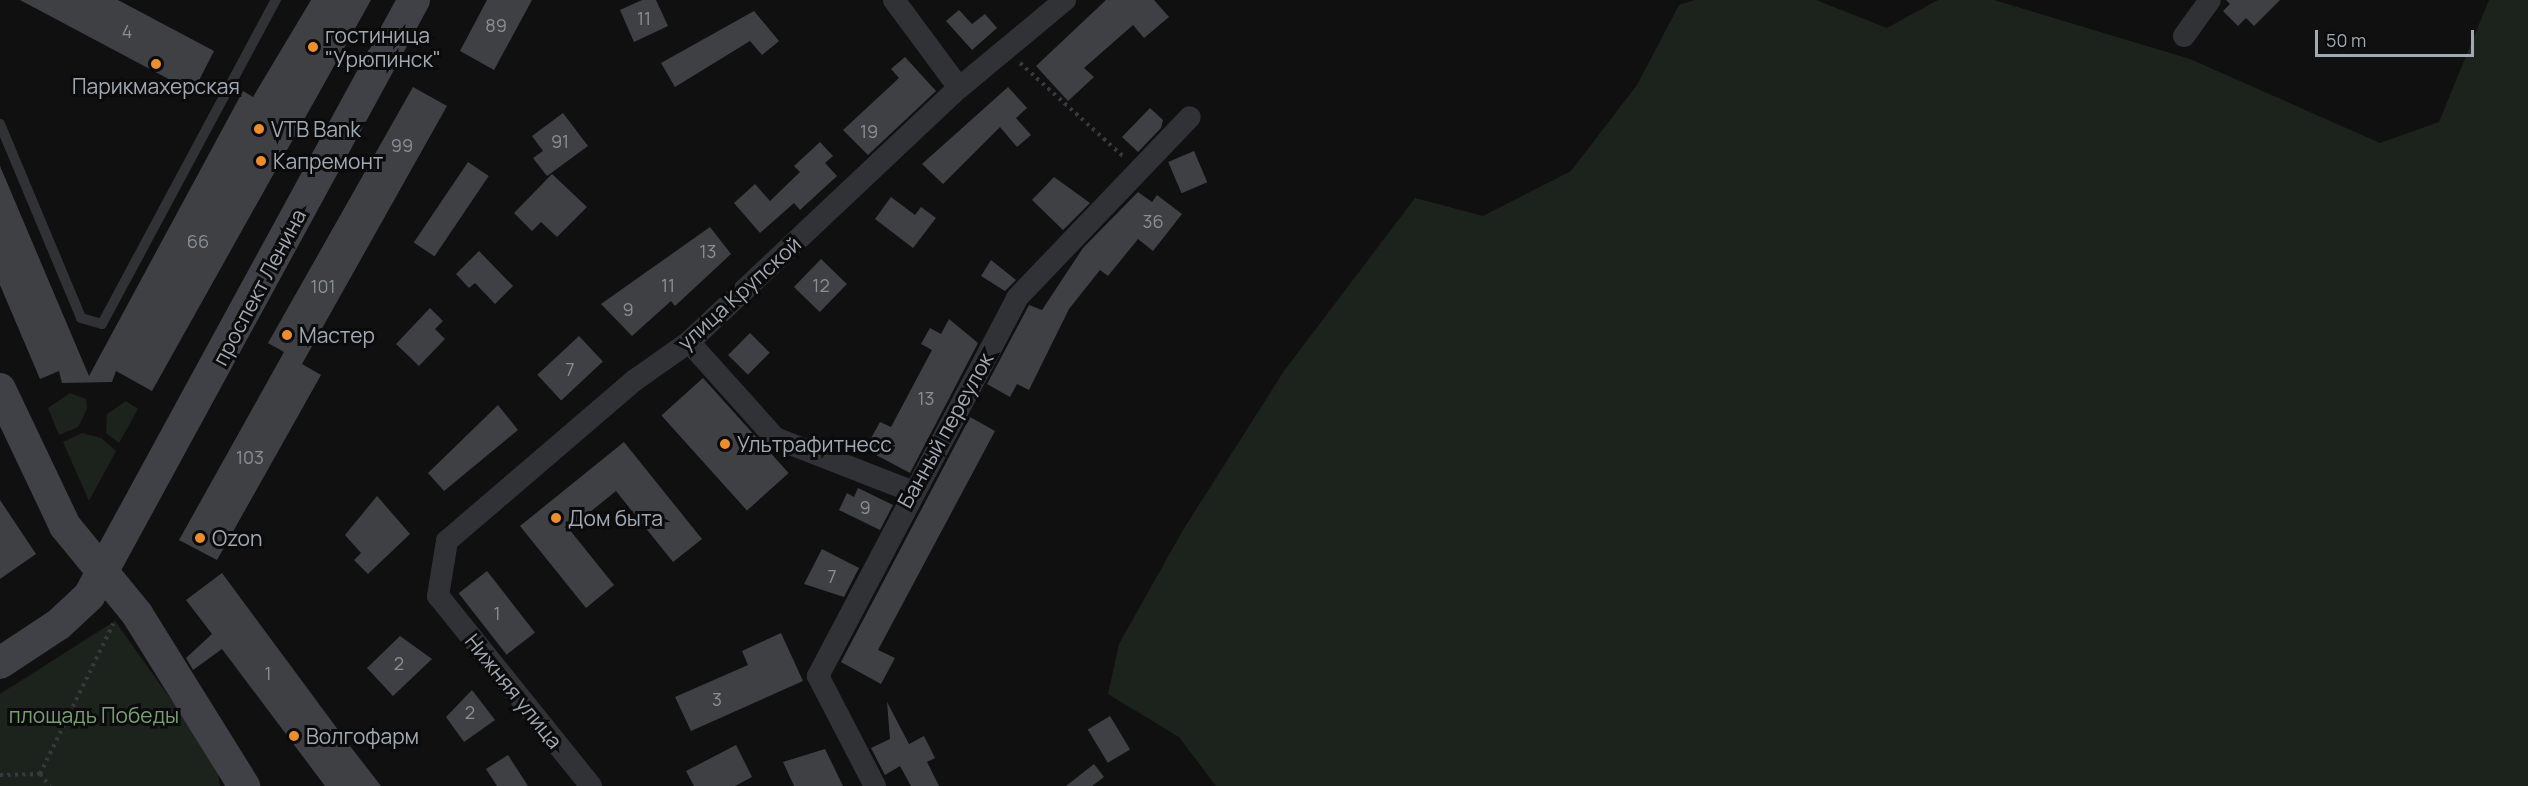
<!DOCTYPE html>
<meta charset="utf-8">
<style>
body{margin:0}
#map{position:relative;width:2528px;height:786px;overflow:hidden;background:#101011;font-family:Manrope,sans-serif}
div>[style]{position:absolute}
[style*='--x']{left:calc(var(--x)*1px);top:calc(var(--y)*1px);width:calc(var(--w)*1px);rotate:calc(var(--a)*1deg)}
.green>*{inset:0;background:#1c231c}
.building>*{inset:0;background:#3f4044;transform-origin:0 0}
.path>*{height:4px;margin-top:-2px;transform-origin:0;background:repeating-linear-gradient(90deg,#37393d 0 3px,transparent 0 7.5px)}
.service>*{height:10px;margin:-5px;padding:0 5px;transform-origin:5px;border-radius:5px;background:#313236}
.minor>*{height:22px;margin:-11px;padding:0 11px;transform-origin:11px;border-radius:11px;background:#313236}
.secondary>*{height:32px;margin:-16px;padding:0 16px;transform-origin:16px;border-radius:16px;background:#3f4146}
.dots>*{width:16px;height:16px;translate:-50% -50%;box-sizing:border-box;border:3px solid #0b0b0c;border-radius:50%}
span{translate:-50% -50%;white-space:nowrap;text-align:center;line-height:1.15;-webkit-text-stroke:6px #0b0b0c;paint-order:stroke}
.number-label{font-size:18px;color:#888f96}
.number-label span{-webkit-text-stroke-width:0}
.poi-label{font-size:21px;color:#a1a9b2}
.left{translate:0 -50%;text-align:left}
.street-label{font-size:21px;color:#a1a9b2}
.park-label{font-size:21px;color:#7b9d78}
.scale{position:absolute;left:2315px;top:30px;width:159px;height:27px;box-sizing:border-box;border:3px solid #a1a9b2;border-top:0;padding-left:8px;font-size:18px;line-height:21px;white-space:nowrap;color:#a1a9b2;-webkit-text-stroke:4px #0b0b0c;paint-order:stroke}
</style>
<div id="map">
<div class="green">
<i style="clip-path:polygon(1695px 0,1816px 0,1887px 28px,1938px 0,1994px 0,2190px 59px,2380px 143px,2439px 122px,2489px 0,2528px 0,2528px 786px,1216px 786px,1179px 737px,1108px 694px,1119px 644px,1183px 530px,1284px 371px,1415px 198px,1483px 216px,1571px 171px,1637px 85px,1679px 5px)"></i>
<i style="clip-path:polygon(70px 393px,86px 399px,87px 409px,78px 427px,59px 435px,48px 408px)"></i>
<i style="clip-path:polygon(126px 401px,138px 409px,119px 443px,106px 433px,107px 414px)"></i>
<i style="clip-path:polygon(82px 433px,101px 438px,116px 451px,89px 501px,63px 442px)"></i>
<i style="clip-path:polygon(115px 621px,216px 763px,220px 786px,0 786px,0 694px)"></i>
</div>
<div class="building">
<i style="clip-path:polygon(20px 0,118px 0,214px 51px,193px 92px)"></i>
<i style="clip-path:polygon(311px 0,371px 0,152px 391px,116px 371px,112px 382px,62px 383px,59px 371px,40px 379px,0 285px,0 166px,89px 376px,243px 91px,253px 97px)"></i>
<i style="clip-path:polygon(487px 0,532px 0,494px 70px,460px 51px)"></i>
<i style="clip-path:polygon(642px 0,656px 0,668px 26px,634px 42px,620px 10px)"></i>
<i style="clip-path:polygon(1106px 0,1154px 0,1169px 17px,1144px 38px,1133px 25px,1084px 68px,1094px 77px,1068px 101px,1036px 66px)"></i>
<i style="clip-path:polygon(2226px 0,2280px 0,2254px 26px,2246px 18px,2238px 26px,2223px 11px,2230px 4px)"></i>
<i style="clip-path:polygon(959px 10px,972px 24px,985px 14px,997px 28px,972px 50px,946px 21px)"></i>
<i style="clip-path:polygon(754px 11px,779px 41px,762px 55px,750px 41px,675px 87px,661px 63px)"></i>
<i style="clip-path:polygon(905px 57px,936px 91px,868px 155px,843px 130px,899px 78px,891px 69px)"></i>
<i style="clip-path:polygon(413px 87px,447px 106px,302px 364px,321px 375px,217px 560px,179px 540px,284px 352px,268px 343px)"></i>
<i style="clip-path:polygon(1008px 87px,1027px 108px,1016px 118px,1031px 135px,1017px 147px,1000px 127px,943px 184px,922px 164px)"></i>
<i style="clip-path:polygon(1150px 108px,1163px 120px,1161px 128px,1138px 152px,1122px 137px)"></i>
<i style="clip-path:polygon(563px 113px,588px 146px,547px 176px,533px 158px,543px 151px,532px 136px)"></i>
<i style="clip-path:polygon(820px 142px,833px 156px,825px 163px,837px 176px,800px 210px,794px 203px,760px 233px,734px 203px,755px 184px,770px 201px,800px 172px,794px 166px)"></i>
<i style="left:1194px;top:151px;width:34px;height:28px;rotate:67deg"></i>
<i style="left:468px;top:162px;width:25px;height:97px;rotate:34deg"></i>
<i style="clip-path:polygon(552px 174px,587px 207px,557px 237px,541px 222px,532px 231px,514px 213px)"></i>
<i style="clip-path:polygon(1054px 177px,1090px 203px,1063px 230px,1032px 200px)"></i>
<i style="clip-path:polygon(1138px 192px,1152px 202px,1157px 195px,1182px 214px,1153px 251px,1138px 239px,1108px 276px,1100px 270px,1069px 309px,1029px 390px,1017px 384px,1010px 397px,987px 384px,1029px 305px,1042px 310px,1083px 248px)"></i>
<i style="clip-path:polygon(891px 197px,915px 215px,921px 207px,936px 218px,913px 248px,875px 219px)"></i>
<i style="clip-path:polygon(710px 227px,731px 254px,675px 306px,671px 301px,632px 336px,601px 304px)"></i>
<i style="clip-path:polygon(479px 251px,513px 286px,495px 304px,475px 283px,469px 288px,456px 274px)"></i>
<i style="left:821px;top:259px;width:36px;height:39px;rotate:44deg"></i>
<i style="clip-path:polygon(991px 260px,1016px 280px,1005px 291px,981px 276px)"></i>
<i style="clip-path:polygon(430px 308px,443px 321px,435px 329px,445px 339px,419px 366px,396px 344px)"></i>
<i style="clip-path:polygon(949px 319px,978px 343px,910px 473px,865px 449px,880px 422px,891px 427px,932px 350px,921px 344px,930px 328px,941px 334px)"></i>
<i style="left:750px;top:333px;width:28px;height:31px;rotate:45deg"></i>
<i style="left:579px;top:336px;width:35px;height:57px;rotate:47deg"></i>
<i style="left:703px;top:378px;width:128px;height:56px;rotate:48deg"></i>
<i style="clip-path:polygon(498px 405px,518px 430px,444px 491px,428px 473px)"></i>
<i style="clip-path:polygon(970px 417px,995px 431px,878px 650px,895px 658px,881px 684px,841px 662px)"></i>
<i style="clip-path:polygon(624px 442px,702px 539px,673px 562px,616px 491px,569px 529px,614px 585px,586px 608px,520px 526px)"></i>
<i style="clip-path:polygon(858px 488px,893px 505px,880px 530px,839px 510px,847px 493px,854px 497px)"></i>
<i style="clip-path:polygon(377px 496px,410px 534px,368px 574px,354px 560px,361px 553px,345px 535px)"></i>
<i style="clip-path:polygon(0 500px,36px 554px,0 579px)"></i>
<i style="clip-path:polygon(822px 549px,859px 568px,844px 597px,804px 584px)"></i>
<i style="left:487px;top:571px;width:78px;height:36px;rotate:52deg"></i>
<i style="clip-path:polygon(222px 573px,350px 746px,381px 786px,325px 786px,222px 649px,193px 670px,186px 658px,212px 634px,186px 600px)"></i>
<i style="clip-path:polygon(781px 633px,803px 681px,691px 731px,675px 697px,748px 665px,742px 651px)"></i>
<i style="clip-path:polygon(400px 636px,432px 659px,393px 696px,367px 668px)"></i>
<i style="clip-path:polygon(472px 690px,495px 720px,464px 742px,446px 717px)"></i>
<i style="clip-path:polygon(887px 702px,909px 744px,924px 736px,935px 758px,927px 762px,939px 786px,911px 786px,900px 766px,885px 775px,871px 748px,890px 739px)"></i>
<i style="left:1110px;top:716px;width:39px;height:26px;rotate:59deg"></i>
<i style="clip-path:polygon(736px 745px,752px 777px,735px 786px,694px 786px,686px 771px)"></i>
<i style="clip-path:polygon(825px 749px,843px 786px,794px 786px,783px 762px)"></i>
<i style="clip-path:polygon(508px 755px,528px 786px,497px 786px,486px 769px)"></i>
<i style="clip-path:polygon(1094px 764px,1104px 777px,1092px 786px,1066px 786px)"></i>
</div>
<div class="path">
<i style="--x:1020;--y:63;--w:139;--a:42.1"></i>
<i style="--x:40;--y:774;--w:167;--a:-64"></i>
<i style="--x:0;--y:775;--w:40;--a:-1.4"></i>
<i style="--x:40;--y:774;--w:16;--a:50"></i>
</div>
<div class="service">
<i style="--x:0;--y:124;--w:210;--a:67.3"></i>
<i style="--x:81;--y:318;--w:22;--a:16"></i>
<i style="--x:102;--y:324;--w:368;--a:-61.8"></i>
</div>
<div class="minor">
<i style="--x:894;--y:0;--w:109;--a:53.5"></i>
<i style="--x:2184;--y:36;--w:44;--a:-54.2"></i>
<i style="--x:689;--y:342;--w:129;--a:48.1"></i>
<i style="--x:775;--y:438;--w:146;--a:21.3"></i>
<i style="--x:591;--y:786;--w:244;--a:-128.8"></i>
<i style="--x:438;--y:596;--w:56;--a:-80.7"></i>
<i style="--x:447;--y:541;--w:248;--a:-40.6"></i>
<i style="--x:635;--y:380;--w:66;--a:-35.1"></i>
<i style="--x:689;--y:342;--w:371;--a:-43.3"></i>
<i style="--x:959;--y:88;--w:138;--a:-39.7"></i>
<i style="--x:875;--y:786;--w:124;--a:-117.4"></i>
<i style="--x:818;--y:676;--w:427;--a:-62.2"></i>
<i style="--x:1017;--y:298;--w:250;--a:-46.3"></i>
</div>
<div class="secondary">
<i style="--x:0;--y:389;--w:152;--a:64.6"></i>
<i style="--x:65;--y:526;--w:114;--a:50.7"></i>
<i style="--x:137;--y:614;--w:203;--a:58.1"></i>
<i style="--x:0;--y:663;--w:71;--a:-33.5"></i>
<i style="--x:59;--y:624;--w:41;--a:-43"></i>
<i style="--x:89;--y:596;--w:679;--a:-61.4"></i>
</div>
<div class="dots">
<i style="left:313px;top:47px;background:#ee8e2a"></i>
<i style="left:156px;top:64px;background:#ee8e2a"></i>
<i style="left:259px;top:129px;background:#ee8e2a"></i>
<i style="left:261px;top:161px;background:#ee8e2a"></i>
<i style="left:287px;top:335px;background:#ee8e2a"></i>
<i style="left:725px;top:444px;background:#ee8e2a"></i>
<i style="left:556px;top:518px;background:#ee8e2a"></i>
<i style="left:200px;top:538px;background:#ee8e2a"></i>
<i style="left:294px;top:736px;background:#ee8e2a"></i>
</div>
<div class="number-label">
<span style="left:644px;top:18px">11</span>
<span style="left:496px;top:25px">89</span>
<span style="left:127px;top:31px">4</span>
<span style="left:869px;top:131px">19</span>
<span style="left:560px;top:141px">91</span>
<span style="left:402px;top:145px">99</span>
<span style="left:1153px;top:221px">36</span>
<span style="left:198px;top:241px">66</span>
<span style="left:708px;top:251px">13</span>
<span style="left:668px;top:285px">11</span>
<span style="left:821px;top:285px">12</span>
<span style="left:323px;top:286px">101</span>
<span style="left:628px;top:309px">9</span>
<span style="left:570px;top:369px">7</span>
<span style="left:926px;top:398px">13</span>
<span style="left:250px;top:457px">103</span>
<span style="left:865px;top:507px">9</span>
<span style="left:832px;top:576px">7</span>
<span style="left:497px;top:613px">1</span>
<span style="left:399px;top:663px">2</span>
<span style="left:268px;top:673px">1</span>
<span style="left:717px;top:699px">3</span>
<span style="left:470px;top:712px">2</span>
</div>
<div class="poi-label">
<span class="left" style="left:325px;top:47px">гостиница<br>"Урюпинск"</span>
<span style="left:156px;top:86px">Парикмахерская</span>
<span class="left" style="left:271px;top:129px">VTB Bank</span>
<span class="left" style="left:273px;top:161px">Капремонт</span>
<span class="left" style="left:299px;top:335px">Мастер</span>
<span class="left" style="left:737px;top:444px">Ультрафитнесс</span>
<span class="left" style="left:568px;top:518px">Дом быта</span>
<span class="left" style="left:212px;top:538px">Ozon</span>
<span class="left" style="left:306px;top:736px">Волгофарм</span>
</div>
<div class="street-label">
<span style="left:259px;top:287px;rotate:-62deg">проспект Ленина</span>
<span style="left:739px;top:293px;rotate:-42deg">улица Крупской</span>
<span style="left:945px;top:430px;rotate:-61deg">Банный переулок</span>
<span style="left:514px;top:691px;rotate:51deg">Нижняя улица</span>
</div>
<div class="park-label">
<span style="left:94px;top:715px">площадь Победы</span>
</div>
<div class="scale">50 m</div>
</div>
